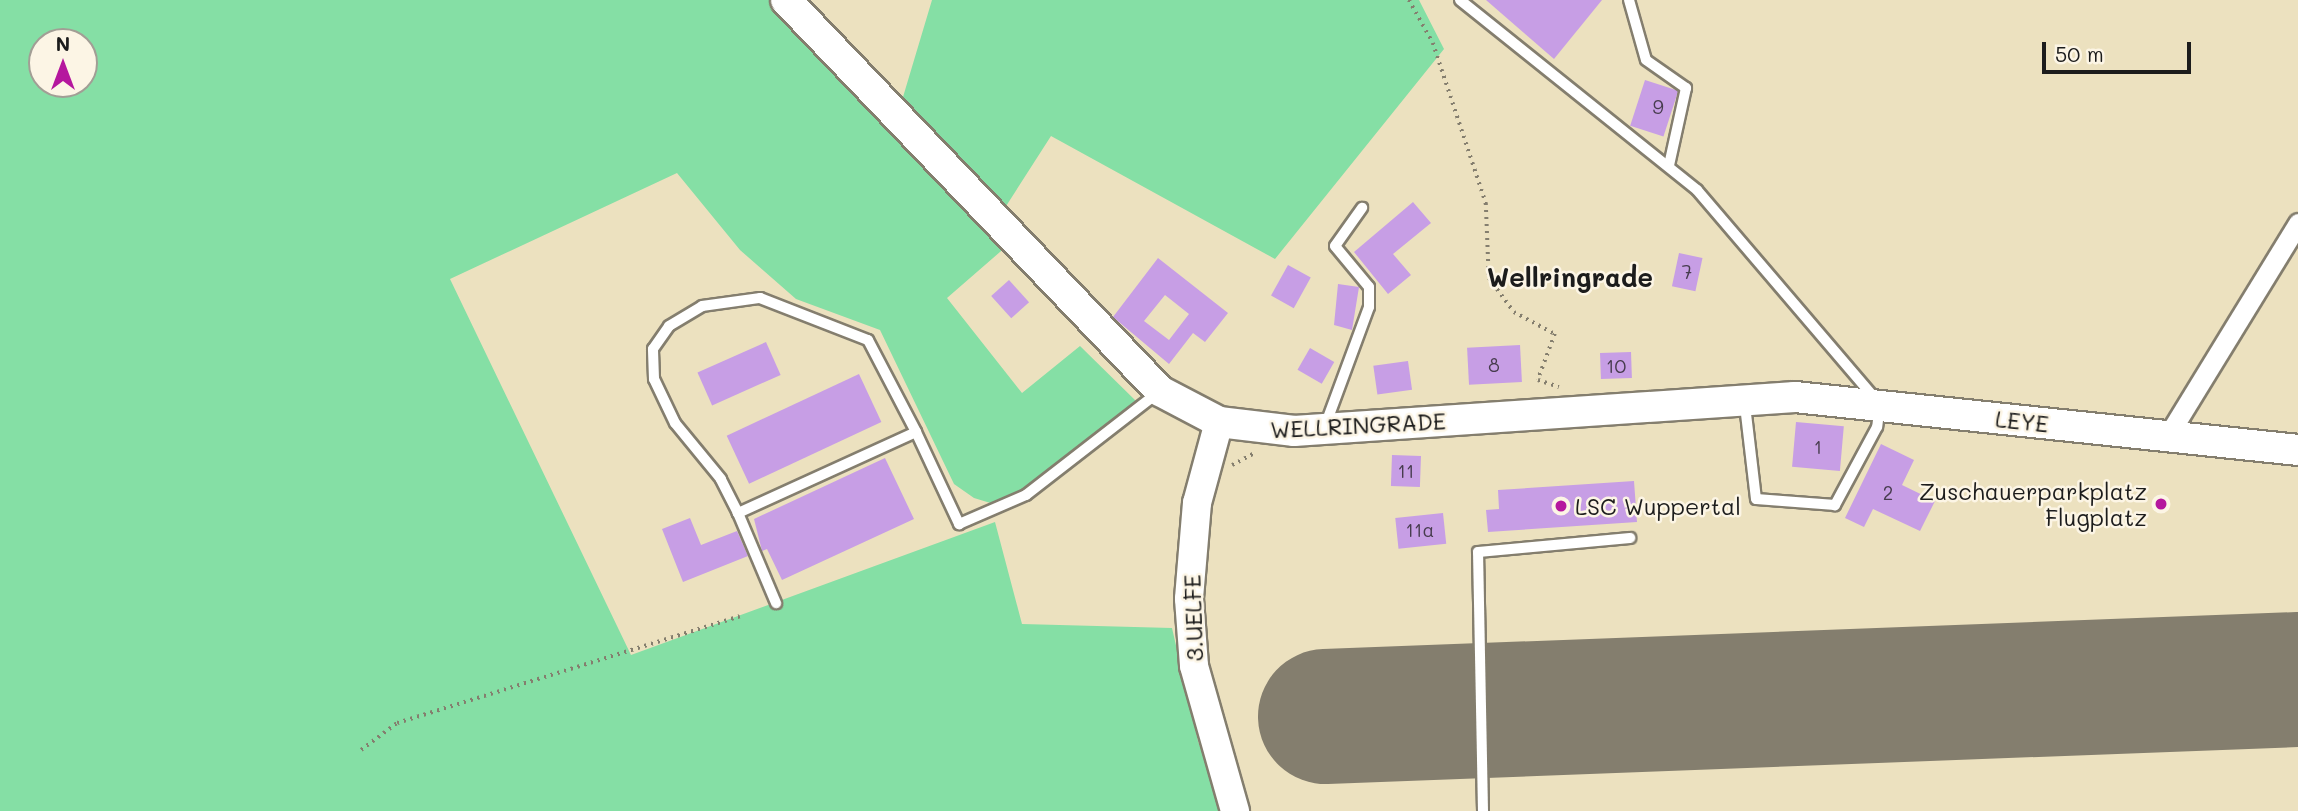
<!DOCTYPE html>
<style>
body{margin:0}
#map{position:relative;width:2298px;height:811px;overflow:hidden;background:#ece1bf;font-family:Mali,sans-serif}
div>[style]{position:absolute}
[style*='--x']{left:calc(var(--x)*1px);top:calc(var(--y)*1px);width:calc(var(--w)*1px);rotate:calc(var(--a)*1deg)}
.green>*{inset:0;background:#85dfa5}
.runway>*{height:135px;margin:-67.5px;padding:0 67.5px;transform-origin:67.5px;border-radius:67.5px;background:#847e6e}
.building>*{inset:0;background:#c79ee5;transform-origin:0 0}
.path>*{height:3.5px;margin-top:-1.75px;transform-origin:0;background:repeating-linear-gradient(90deg,#847e6e 0 2px,transparent 0 7px)}
.roads{filter:drop-shadow(2px 0 #847e6e) drop-shadow(-2px 0 #847e6e) drop-shadow(0 2px #847e6e) drop-shadow(0 -2px #847e6e)}
.lane>*{height:10px;margin:-5px;padding:0 5px;transform-origin:5px;border-radius:5px;background:#fff}
.street>*{height:19px;margin:-9.5px;padding:0 9.5px;transform-origin:9.5px;border-radius:9.5px;background:#fff}
.secondary>*{height:28px;margin:-14px;padding:0 14px;transform-origin:14px;border-radius:14px;background:#fff}
.primary>*{height:30px;margin:-15px;padding:0 15px;transform-origin:15px;border-radius:15px;background:#fff}
.dots>*{width:19px;height:19px;translate:-50% -50%;box-sizing:border-box;border:4px solid #fcf5e5;border-radius:50%}
span{translate:-50% -50%;white-space:nowrap;text-align:center;line-height:1.15;-webkit-text-stroke:5px #fcf5e5;paint-order:stroke}
.number-label{font-size:19px;color:#473c4e}
.number-label span{-webkit-text-stroke-width:0}
.street-label{font-size:23px;color:#1c1c1c}
.poi-label{font-size:23px;color:#1c1c1c}
.right{translate:-100% -50%;text-align:right}
.left{translate:0 -50%;text-align:left}
.quarter-label{font-size:26px;color:#1c1c1c;font-weight:700}
.north{position:absolute;left:28px;top:28px;width:70px;height:70px;box-sizing:border-box;background:#fcf5e5;border:2px solid #a29e95;border-radius:50%;rotate:0deg;font-size:19px;font-weight:700;line-height:28px;text-align:center;color:#1c1c1c}
.north::after{content:'';display:block;margin:auto;width:24px;height:32px;background:#b5179e;clip-path:polygon(50% 0,100% 100%,50% 72%,0 100%)}
.scale{position:absolute;left:2042px;top:42px;width:149px;height:32px;box-sizing:border-box;border:4px solid #1c1c1c;border-top:0;padding-left:9px;font-size:21px;line-height:24px;white-space:nowrap;color:#1c1c1c;-webkit-text-stroke:5px #fcf5e5;paint-order:stroke}
</style>
<div id="map">
<div class="green">
<i style="clip-path:polygon(evenodd,0 0,781px 0,1008px 245px,947px 298px,1022px 393px,1080px 346px,1137px 402px,1023px 492px,997px 505px,974px 498px,954px 484px,880px 330px,796px 299px,740px 250px,677px 173px,450px 279px,631px 655px,995px 522px,1022px 624px,1172px 628px,1198px 741px,1223px 811px,0 811px,0 0,42px 42px,84px 42px,84px 84px,42px 84px,42px 42px)"></i>
<i style="clip-path:polygon(932px 0,1419px 0,1444px 49px,1275px 259px,1051px 136px,1001px 214px,900px 107px)"></i>
</div>
<div class="runway">
<i style="--x:1325;--y:716;--w:974;--a:-2.18"></i>
</div>
<div class="building">
<i style="clip-path:polygon(1486px 0,1602px 0,1554px 59px)"></i>
<i style="left:1645px;top:80px;width:35px;height:48px;rotate:18deg"></i>
<i style="clip-path:polygon(1413px 202px,1431px 223px,1393px 254px,1411px 275px,1388px 294px,1354px 252px)"></i>
<i style="left:1679px;top:253px;width:24px;height:34px;rotate:12deg"></i>
<i style="clip-path:polygon(evenodd,1158px 258px,1228px 313px,1205px 342px,1193px 333px,1169px 364px,1113px 317px,1158px 258px,1165px 295px,1189px 314px,1169px 340px,1144px 321px,1165px 295px)"></i>
<i style="left:1288px;top:265px;width:26px;height:35px;rotate:29deg"></i>
<i style="left:1009px;top:280px;width:30px;height:24px;rotate:48deg"></i>
<i style="clip-path:polygon(1338px 284px,1359px 287px,1352px 330px,1334px 325px)"></i>
<i style="left:766px;top:342px;width:36px;height:75px;rotate:66deg"></i>
<i style="left:1520px;top:345px;width:37px;height:53px;rotate:87deg"></i>
<i style="left:1310px;top:348px;width:28px;height:25px;rotate:30deg"></i>
<i style="left:1631px;top:352px;width:26px;height:31px;rotate:88deg"></i>
<i style="left:1408px;top:361px;width:29px;height:35px;rotate:82deg"></i>
<i style="left:859px;top:374px;width:53px;height:146px;rotate:65deg"></i>
<i style="left:1796px;top:422px;width:48px;height:45px;rotate:5deg"></i>
<i style="clip-path:polygon(1881px 444px,1914px 460px,1902px 485px,1935px 501px,1920px 531px,1873px 509px,1864px 527px,1845px 518px)"></i>
<i style="left:1392px;top:455px;width:29px;height:31px;rotate:2deg"></i>
<i style="clip-path:polygon(885px 458px,914px 519px,782px 580px,767px 549px,762px 551px,754px 519px)"></i>
<i style="clip-path:polygon(1634px 481px,1637px 522px,1488px 532px,1486px 510px,1499px 509px,1498px 490px)"></i>
<i style="left:1443px;top:513px;width:31px;height:48px;rotate:84deg"></i>
<i style="clip-path:polygon(690px 518px,701px 545px,737px 531px,748px 556px,683px 582px,662px 529px)"></i>
</div>
<div class="path">
<i style="--x:1409;--y:0;--w:49;--a:60.8"></i>
<i style="--x:1433;--y:43;--w:169;--a:71.7"></i>
<i style="--x:1486;--y:203;--w:75;--a:87.7"></i>
<i style="--x:1489;--y:278;--w:42;--a:53.7"></i>
<i style="--x:1514;--y:312;--w:47;--a:28.2"></i>
<i style="--x:1555;--y:334;--w:49;--a:110.3"></i>
<i style="--x:1538;--y:380;--w:22;--a:18"></i>
<i style="--x:1232;--y:465;--w:27;--a:-28"></i>
<i style="--x:361;--y:750;--w:45;--a:-36.9"></i>
<i style="--x:397;--y:723;--w:359;--a:-17.3"></i>
</div>
<div class="roads">
<div class="lane">
<i style="--x:1460;--y:0;--w:304;--a:38.7"></i>
<i style="--x:1697;--y:190;--w:282;--a:49.5"></i>
<i style="--x:1880;--y:404;--w:23;--a:97"></i>
<i style="--x:1877;--y:427;--w:89;--a:118.3"></i>
<i style="--x:1835;--y:505;--w:79;--a:-175.7"></i>
<i style="--x:1756;--y:499;--w:95;--a:-96.7"></i>
<i style="--x:1629;--y:0;--w:62;--a:74.2"></i>
<i style="--x:1646;--y:60;--w:49;--a:35"></i>
<i style="--x:1686;--y:88;--w:79;--a:102.4"></i>
<i style="--x:1325;--y:426;--w:127;--a:-69.7"></i>
<i style="--x:1369;--y:307;--w:20;--a:-90"></i>
<i style="--x:1369;--y:287;--w:53;--a:-129.7"></i>
<i style="--x:1335;--y:246;--w:47;--a:-54.6"></i>
<i style="--x:916;--y:432;--w:196;--a:155.5"></i>
<i style="--x:738;--y:513;--w:38;--a:-117"></i>
<i style="--x:721;--y:479;--w:72;--a:-129.4"></i>
<i style="--x:675;--y:423;--w:49;--a:-115.5"></i>
<i style="--x:654;--y:379;--w:30;--a:-92"></i>
<i style="--x:653;--y:349;--w:28;--a:-55"></i>
<i style="--x:669;--y:326;--w:39;--a:-31"></i>
<i style="--x:702;--y:306;--w:59;--a:-7.9"></i>
<i style="--x:760;--y:298;--w:116;--a:21.3"></i>
<i style="--x:868;--y:340;--w:104;--a:62.4"></i>
<i style="--x:916;--y:432;--w:102;--a:64.9"></i>
<i style="--x:959;--y:524;--w:73;--a:-23.4"></i>
<i style="--x:1026;--y:495;--w:168;--a:-37.8"></i>
<i style="--x:738;--y:513;--w:98;--a:67.1"></i>
<i style="--x:1483;--y:811;--w:259;--a:-91.1"></i>
<i style="--x:1478;--y:552;--w:153;--a:-5.3"></i>
</div>
<div class="street">
<i style="--x:2167;--y:437;--w:251;--a:-58.5"></i>
</div>
<div class="secondary">
<i style="--x:1219;--y:422;--w:84;--a:105.2"></i>
<i style="--x:1197;--y:503;--w:96;--a:94.8"></i>
<i style="--x:1189;--y:599;--w:67;--a:85.7"></i>
<i style="--x:1194;--y:666;--w:151;--a:74.2"></i>
</div>
<div class="primary">
<i style="--x:786;--y:0;--w:541;--a:46.27"></i>
<i style="--x:1160;--y:391;--w:67;--a:27.7"></i>
<i style="--x:1219;--y:422;--w:76;--a:6.8"></i>
<i style="--x:1294;--y:431;--w:502;--a:-3.88"></i>
<i style="--x:1795;--y:397;--w:506;--a:6.01"></i>
</div>
</div>
<div class="dots">
<i style="left:2161px;top:504px;background:#b5179e"></i>
<i style="left:1561px;top:506px;background:#b5179e"></i>
</div>
<div class="number-label">
<span style="left:1658px;top:107px">9</span>
<span style="left:1687px;top:272px">7</span>
<span style="left:1494px;top:365px">8</span>
<span style="left:1616px;top:366px">10</span>
<span style="left:1818px;top:447px">1</span>
<span style="left:1406px;top:471px">11</span>
<span style="left:1888px;top:493px">2</span>
<span style="left:1420px;top:530px">11a</span>
</div>
<div class="street-label">
<span style="left:2022px;top:421px;rotate:6deg">LEYE</span>
<span style="left:1358px;top:425px;rotate:-3deg">WELLRINGRADE</span>
<span style="left:1193px;top:618px;rotate:-92deg">3.UELFE</span>
</div>
<div class="poi-label">
<span class="right" style="left:2147px;top:504px">Zuschauerparkplatz<br>Flugplatz</span>
<span class="left" style="left:1575px;top:506px">LSC Wuppertal</span>
</div>
<div class="quarter-label">
<span style="left:1570px;top:278px">Wellringrade</span>
</div>
<div class="north">N</div>
<div class="scale">50 m</div>
</div>
